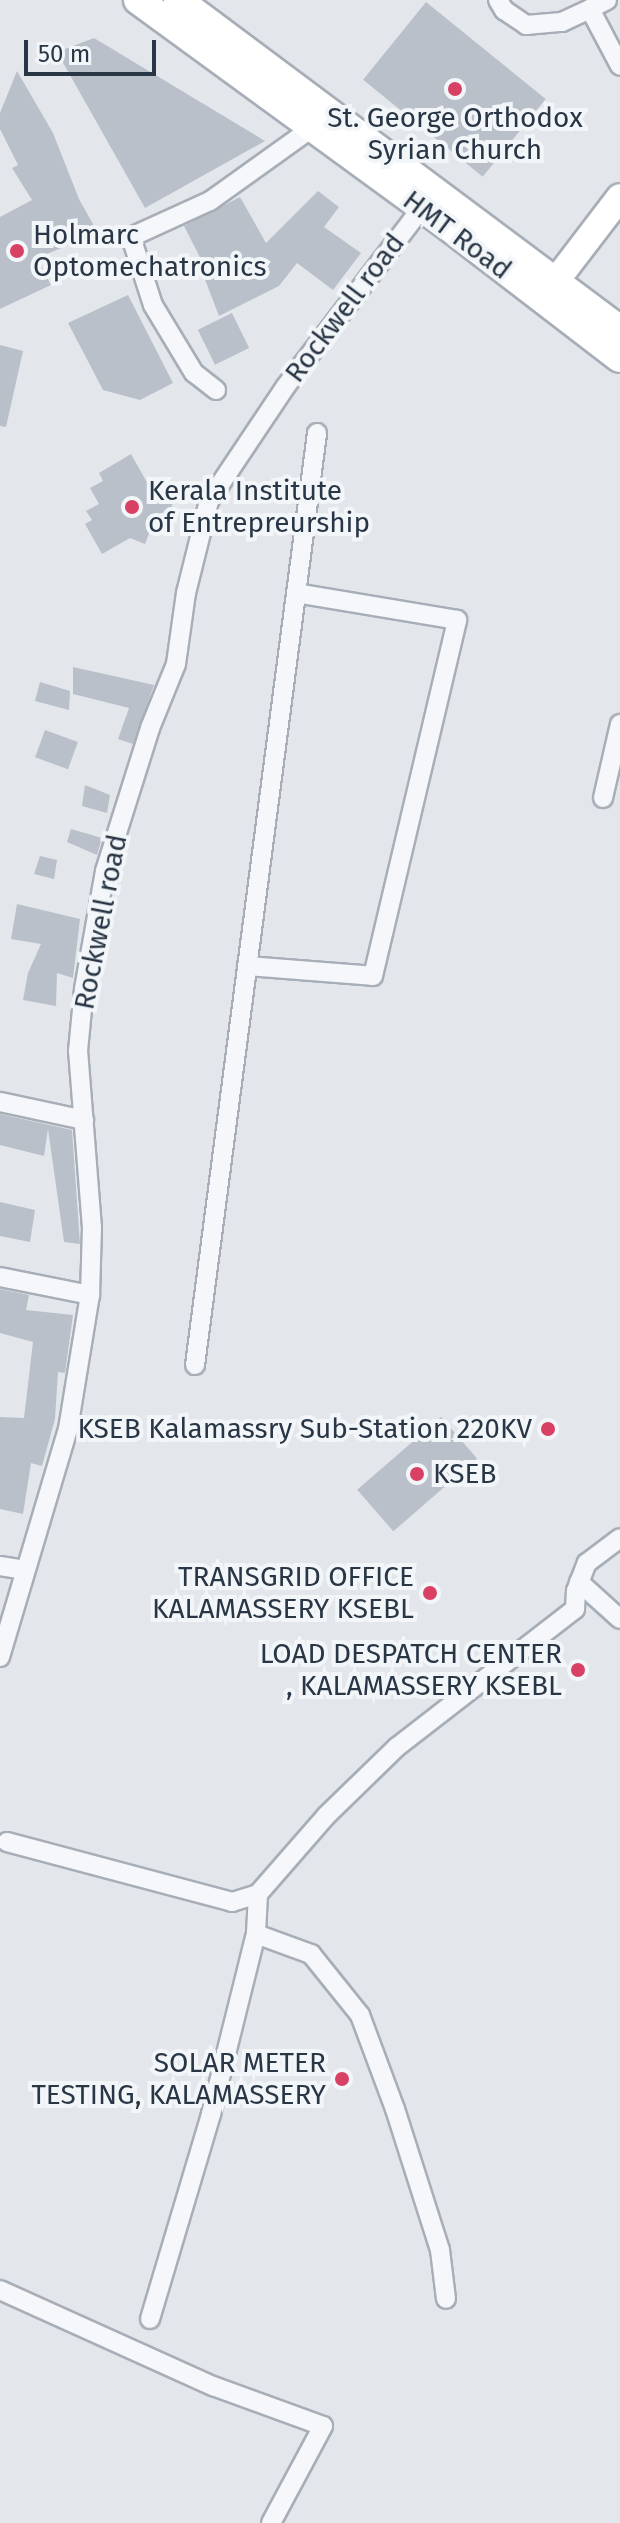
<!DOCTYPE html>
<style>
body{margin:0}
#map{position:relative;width:620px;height:2523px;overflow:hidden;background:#e3e7ec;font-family:"Fira Sans",sans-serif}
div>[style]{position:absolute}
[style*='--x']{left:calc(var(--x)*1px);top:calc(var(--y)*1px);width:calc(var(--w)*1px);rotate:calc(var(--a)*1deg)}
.building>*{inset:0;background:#b9c0ca;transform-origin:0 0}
.roads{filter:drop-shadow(2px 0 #a7aeb7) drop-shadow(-2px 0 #a7aeb7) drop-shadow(0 2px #a7aeb7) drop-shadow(0 -2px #a7aeb7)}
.street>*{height:18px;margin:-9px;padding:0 9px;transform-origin:9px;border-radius:9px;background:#f6f7fa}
.secondary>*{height:26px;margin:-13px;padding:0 13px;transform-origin:13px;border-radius:13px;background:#fff}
.primary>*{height:28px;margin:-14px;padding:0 14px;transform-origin:14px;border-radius:14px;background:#fff}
.dots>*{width:22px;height:22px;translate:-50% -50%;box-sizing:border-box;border:4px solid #f3f6f9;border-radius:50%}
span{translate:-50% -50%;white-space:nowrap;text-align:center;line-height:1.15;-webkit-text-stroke:8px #f3f6f9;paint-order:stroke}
.poi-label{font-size:28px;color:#293645}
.left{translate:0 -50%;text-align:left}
.right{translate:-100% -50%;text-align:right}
.street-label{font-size:28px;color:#293645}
.scale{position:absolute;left:24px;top:40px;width:132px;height:36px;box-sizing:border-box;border:4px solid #293645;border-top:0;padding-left:10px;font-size:24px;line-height:28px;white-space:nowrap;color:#293645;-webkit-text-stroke:6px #f3f6f9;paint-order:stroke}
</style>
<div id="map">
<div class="building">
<i style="left:426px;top:2px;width:154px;height:100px;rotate:39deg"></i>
<i style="clip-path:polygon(94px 38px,265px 141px,145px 208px,57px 52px)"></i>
<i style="clip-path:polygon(17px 71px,53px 133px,79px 199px,98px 233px,37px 258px,51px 285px,0 309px,0 217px,32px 200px,12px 168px,18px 165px,0 129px,0 113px)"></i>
<i style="clip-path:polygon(318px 191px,339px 207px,324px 227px,361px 253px,333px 290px,297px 263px,279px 286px,219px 316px,204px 277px,209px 275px,184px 226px,240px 197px,266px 243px)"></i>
<i style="clip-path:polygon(128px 295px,173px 383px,140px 400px,103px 390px,68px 323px)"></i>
<i style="left:232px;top:313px;width:39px;height:38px;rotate:64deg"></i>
<i style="clip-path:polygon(0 345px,23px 351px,6px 427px,0 426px)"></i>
<i style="clip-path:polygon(131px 454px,149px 486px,158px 481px,157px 493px,174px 496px,166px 533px,150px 531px,145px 544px,130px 538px,102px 554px,85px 524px,92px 520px,86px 511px,99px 504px,90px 488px,103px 481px,99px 473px)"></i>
<i style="clip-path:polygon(73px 667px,154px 685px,133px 744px,118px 739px,129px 708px,73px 694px)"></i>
<i style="clip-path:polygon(40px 682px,70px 691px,69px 710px,35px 701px)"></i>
<i style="left:45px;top:730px;width:35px;height:29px;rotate:20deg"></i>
<i style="clip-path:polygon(85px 785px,110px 795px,107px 813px,82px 806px)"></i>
<i style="clip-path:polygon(71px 829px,102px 838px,97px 855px,67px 842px)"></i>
<i style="clip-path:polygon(40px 856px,57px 860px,54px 879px,34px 874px)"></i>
<i style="clip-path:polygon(17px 904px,80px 919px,73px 978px,57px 973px,56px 1006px,23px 1000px,28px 973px,41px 944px,11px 939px)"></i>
<i style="clip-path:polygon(0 1114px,72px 1130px,80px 1244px,64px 1242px,48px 1129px,44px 1156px,0 1145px)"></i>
<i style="clip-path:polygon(0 1202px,35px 1210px,30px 1242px,0 1236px)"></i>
<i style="clip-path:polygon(0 1289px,29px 1295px,26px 1310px,73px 1315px,65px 1373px,58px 1372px,55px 1419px,42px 1466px,31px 1463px,23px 1514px,0 1509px,0 1417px,24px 1418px,33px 1342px,0 1333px)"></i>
<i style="left:441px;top:1417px;width:55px;height:111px;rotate:49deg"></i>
</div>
<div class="roads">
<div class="street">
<i style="--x:498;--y:0;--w:12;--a:59"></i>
<i style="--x:504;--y:10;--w:27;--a:34"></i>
<i style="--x:526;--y:25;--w:36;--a:-5"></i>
<i style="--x:562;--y:22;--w:31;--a:-25"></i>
<i style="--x:607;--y:0;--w:19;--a:152"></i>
<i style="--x:590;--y:9;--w:64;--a:62.2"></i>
<i style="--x:216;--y:390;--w:28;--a:-142"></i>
<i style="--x:194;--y:373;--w:79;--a:-121.1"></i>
<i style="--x:153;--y:305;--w:71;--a:-107.9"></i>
<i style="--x:131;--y:237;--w:87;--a:-24.5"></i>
<i style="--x:210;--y:201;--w:125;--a:-35.6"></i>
<i style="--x:603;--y:798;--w:76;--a:-77.1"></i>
<i style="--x:247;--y:966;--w:126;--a:4.5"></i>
<i style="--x:373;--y:976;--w:366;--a:-76.7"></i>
<i style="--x:457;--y:620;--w:163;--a:-170.5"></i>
<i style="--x:0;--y:1102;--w:86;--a:12.1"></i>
<i style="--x:0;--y:1277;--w:92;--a:11.3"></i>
<i style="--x:195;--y:1365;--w:940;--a:-82.54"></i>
<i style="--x:0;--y:1566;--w:24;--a:9"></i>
<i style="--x:579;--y:1582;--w:55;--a:42.1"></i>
<i style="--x:0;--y:1657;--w:238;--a:-73.4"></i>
<i style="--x:68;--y:1429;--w:136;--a:-80.7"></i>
<i style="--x:90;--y:1295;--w:67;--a:-88.3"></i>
<i style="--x:92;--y:1228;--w:178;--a:-94.5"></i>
<i style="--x:78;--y:1051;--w:62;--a:-84.5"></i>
<i style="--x:84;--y:989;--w:120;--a:-79.9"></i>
<i style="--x:105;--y:871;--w:150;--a:-72.5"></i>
<i style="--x:150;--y:728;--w:69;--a:-67.9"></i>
<i style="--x:176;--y:664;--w:72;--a:-82"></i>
<i style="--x:186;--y:593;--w:95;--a:-76"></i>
<i style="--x:209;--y:501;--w:138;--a:-56.2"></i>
<i style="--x:286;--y:386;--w:233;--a:-52.7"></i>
<i style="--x:7;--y:1842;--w:233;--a:14.9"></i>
<i style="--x:232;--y:1902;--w:27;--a:-17"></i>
<i style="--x:258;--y:1894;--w:105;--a:-48.9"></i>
<i style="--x:327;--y:1815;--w:98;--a:-44.2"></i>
<i style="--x:397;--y:1747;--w:225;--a:-37.8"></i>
<i style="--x:575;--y:1609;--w:18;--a:-87"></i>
<i style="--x:576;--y:1591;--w:30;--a:-69"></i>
<i style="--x:587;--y:1563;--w:41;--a:-37.1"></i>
<i style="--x:258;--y:1894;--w:40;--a:92.9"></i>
<i style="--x:256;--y:1934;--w:59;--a:20"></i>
<i style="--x:311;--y:1954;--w:78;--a:51.2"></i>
<i style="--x:360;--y:2015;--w:100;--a:69.6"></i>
<i style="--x:395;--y:2109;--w:148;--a:72.3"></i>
<i style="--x:440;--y:2250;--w:49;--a:83"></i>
<i style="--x:0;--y:2290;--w:234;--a:24.3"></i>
<i style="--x:213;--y:2386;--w:117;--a:20"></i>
<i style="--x:323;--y:2426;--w:110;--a:118.2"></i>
<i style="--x:150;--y:2319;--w:214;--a:-73.4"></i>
<i style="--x:211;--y:2114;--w:186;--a:-76"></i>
</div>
<div class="secondary">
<i style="--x:542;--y:299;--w:128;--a:-52.6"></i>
</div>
<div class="primary">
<i style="--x:138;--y:0;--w:385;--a:36.1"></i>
<i style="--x:449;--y:227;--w:215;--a:37.5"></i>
<i style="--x:178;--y:0;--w:552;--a:36.75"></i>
</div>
</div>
<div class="dots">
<i style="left:455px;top:89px;background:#d84163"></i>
<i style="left:17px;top:251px;background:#d84163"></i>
<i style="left:132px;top:507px;background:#d84163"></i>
<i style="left:548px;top:1429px;background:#d84163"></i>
<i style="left:417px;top:1474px;background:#d84163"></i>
<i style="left:430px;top:1593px;background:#d84163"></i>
<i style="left:578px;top:1670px;background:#d84163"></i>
<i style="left:342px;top:2079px;background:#d84163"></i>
</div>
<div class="poi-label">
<span style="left:455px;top:134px">St. George Orthodox<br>Syrian Church</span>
<span class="left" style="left:33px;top:251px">Holmarc<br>Optomechatronics</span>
<span class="left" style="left:148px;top:507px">Kerala Institute<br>of Entrepreurship</span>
<span class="right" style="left:532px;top:1429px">KSEB Kalamassry Sub-Station 220KV</span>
<span class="left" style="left:433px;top:1474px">KSEB</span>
<span class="right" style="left:414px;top:1593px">TRANSGRID OFFICE<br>KALAMASSERY KSEBL</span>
<span class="right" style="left:562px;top:1670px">LOAD DESPATCH CENTER<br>, KALAMASSERY KSEBL</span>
<span class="right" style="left:326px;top:2079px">SOLAR METER<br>TESTING, KALAMASSERY</span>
</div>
<div class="street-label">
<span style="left:457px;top:235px;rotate:37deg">HMT Road</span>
<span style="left:345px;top:308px;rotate:-53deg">Rockwell road</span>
<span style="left:101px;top:922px;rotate:-79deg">Rockwell road</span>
</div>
<div class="scale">50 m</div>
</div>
